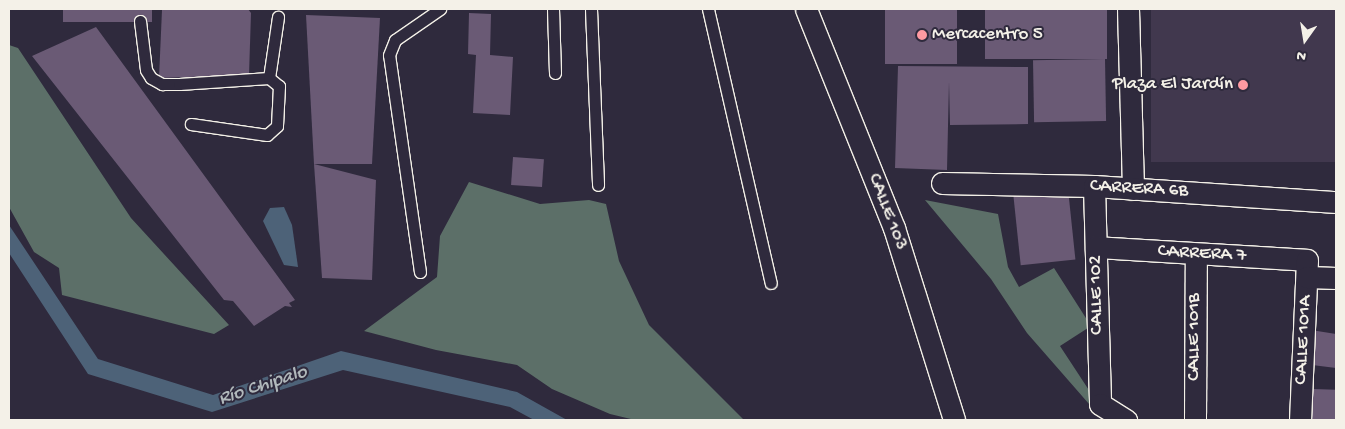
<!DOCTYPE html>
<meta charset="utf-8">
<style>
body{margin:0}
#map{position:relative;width:1345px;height:429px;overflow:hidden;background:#2f2a3d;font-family:"Gochi Hand",sans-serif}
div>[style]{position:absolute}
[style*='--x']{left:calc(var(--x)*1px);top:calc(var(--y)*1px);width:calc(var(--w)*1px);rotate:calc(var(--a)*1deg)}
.built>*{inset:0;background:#41384e;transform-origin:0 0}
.green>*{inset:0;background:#5c6f68}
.water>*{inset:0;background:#4d6278}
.building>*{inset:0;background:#6a5a75;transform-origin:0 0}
.roads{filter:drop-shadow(1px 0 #f4f1e8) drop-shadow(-1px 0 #f4f1e8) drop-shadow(0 1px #f4f1e8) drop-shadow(0 -1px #f4f1e8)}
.service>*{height:11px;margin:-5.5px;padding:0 5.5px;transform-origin:5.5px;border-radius:5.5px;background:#2f2a3d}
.minor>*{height:21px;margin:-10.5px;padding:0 10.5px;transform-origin:10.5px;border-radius:10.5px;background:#2f2a3d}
.dots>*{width:14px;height:14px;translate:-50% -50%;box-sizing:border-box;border:2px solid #2f2a3d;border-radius:50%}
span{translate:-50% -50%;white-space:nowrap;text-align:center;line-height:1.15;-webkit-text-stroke:4px #2f2a3d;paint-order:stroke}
.poi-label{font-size:19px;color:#f4f1e8}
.left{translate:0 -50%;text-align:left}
.right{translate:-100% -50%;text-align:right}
.street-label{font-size:19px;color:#f4f1e8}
.water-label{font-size:20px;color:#b1b8bb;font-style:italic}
.frame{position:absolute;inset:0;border:10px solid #f4f1e8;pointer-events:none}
.north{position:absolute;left:1280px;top:15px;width:50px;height:50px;-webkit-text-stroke:4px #2f2a3d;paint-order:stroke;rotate:193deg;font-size:14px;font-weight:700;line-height:20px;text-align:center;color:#f4f1e8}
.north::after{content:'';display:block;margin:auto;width:18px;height:22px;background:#f4f1e8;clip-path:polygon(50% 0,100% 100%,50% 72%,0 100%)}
</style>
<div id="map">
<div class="built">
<i style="left:1151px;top:9px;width:185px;height:153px"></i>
</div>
<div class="green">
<i style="clip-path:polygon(9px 45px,18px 48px,131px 218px,229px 325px,214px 334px,62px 295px,59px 268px,34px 252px,9px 207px)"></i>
<i style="clip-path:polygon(469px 182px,540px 204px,589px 200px,606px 204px,619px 261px,649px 325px,744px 420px,635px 420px,610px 414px,552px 389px,517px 365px,436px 350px,364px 331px,437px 277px,440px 236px)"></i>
<i style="clip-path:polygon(925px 200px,998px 214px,1008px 267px,1019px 287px,1054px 268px,1091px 326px,1060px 346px,1100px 407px,1122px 420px,1103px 420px,1027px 333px,991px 279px)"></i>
</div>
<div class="water">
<i style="clip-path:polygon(284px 207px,292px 225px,298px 267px,284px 265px,263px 221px,270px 208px)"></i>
<i style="clip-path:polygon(9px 225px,98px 359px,213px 395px,341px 351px,517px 392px,567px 420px,534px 420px,510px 407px,343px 370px,212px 412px,88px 374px,9px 253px)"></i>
</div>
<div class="building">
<i style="left:63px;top:9px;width:89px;height:13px"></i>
<i style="clip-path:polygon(248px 9px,251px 13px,249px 75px,159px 78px,162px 10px)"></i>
<i style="left:885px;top:9px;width:72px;height:55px"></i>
<i style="left:985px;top:9px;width:122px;height:50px"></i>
<i style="clip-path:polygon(469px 13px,491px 14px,490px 55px,513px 57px,510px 115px,473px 113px,476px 55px,468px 54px)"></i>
<i style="clip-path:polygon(306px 15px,380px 18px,372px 164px,314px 164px)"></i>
<i style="clip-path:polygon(96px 27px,295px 300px,289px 303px,292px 307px,285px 306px,254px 326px,233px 301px,224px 300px,32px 56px)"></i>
<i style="left:1105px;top:59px;width:62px;height:72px;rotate:89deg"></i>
<i style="clip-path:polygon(898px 66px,1028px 67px,1028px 124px,950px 125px,949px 82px,947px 170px,895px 168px)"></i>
<i style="left:513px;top:157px;width:31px;height:28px;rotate:4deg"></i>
<i style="clip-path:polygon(314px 164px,376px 180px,372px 280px,322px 278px)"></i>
<i style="left:1068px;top:189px;width:71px;height:55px;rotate:84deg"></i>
<i style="clip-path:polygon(1311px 330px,1336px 334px,1336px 368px,1312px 365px)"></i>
<i style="left:1313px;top:389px;width:23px;height:31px;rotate:2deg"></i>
</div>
<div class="roads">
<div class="service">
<i style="--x:553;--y:9;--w:64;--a:88.2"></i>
<i style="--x:591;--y:9;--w:176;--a:87.7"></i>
<i style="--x:708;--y:9;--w:281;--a:77.1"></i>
<i style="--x:140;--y:21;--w:49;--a:83"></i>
<i style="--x:146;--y:70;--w:9;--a:58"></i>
<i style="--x:151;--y:78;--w:13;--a:29"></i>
<i style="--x:162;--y:84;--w:17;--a:0"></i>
<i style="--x:179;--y:84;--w:90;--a:-3.8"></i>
<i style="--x:269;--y:78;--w:13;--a:39"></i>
<i style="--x:279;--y:86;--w:40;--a:92.9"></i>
<i style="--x:277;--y:126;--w:13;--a:138"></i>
<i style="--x:267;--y:135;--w:77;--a:-171.8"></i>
<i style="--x:269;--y:78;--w:62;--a:-81.6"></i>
<i style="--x:420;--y:272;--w:219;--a:-98.1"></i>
<i style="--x:389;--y:55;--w:16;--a:-68"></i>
<i style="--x:395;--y:40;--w:55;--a:-34.6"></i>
</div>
<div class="minor">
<i style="--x:806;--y:9;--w:236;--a:68.1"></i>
<i style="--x:894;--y:228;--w:201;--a:72.6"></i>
<i style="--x:1128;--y:9;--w:180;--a:88.4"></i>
<i style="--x:942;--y:183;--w:152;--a:1.1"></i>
<i style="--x:1094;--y:186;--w:243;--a:3.8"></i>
<i style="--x:1094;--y:186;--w:218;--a:88.4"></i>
<i style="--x:1100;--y:404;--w:31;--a:32"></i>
<i style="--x:1096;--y:247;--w:211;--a:3.5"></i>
<i style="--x:1307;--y:260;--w:160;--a:92.5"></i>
<i style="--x:1307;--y:277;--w:29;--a:2"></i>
<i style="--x:1195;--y:420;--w:166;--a:-89.7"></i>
</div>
</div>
<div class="dots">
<i style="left:922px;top:35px;background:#ff9aa2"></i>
<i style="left:1243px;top:85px;background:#ff9aa2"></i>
</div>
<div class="poi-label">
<span class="left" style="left:932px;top:35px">Mercacentro 5</span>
<span class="right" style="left:1233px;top:85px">Plaza El Jardín</span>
</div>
<div class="street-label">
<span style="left:1139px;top:189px;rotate:3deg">CARRERA 6B</span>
<span style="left:887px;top:212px;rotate:69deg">CALLE 103</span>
<span style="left:1202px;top:254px;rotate:3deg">CARRERA 7</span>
<span style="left:1097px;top:295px;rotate:-91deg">CALLE 102</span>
<span style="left:1195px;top:337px;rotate:-90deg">CALLE 101B</span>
<span style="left:1304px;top:340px;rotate:-87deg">CALLE 101A</span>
</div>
<div class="water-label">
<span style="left:263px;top:386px;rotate:-18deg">Río Chipalo</span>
</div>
<div class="frame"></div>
<div class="north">N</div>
</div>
